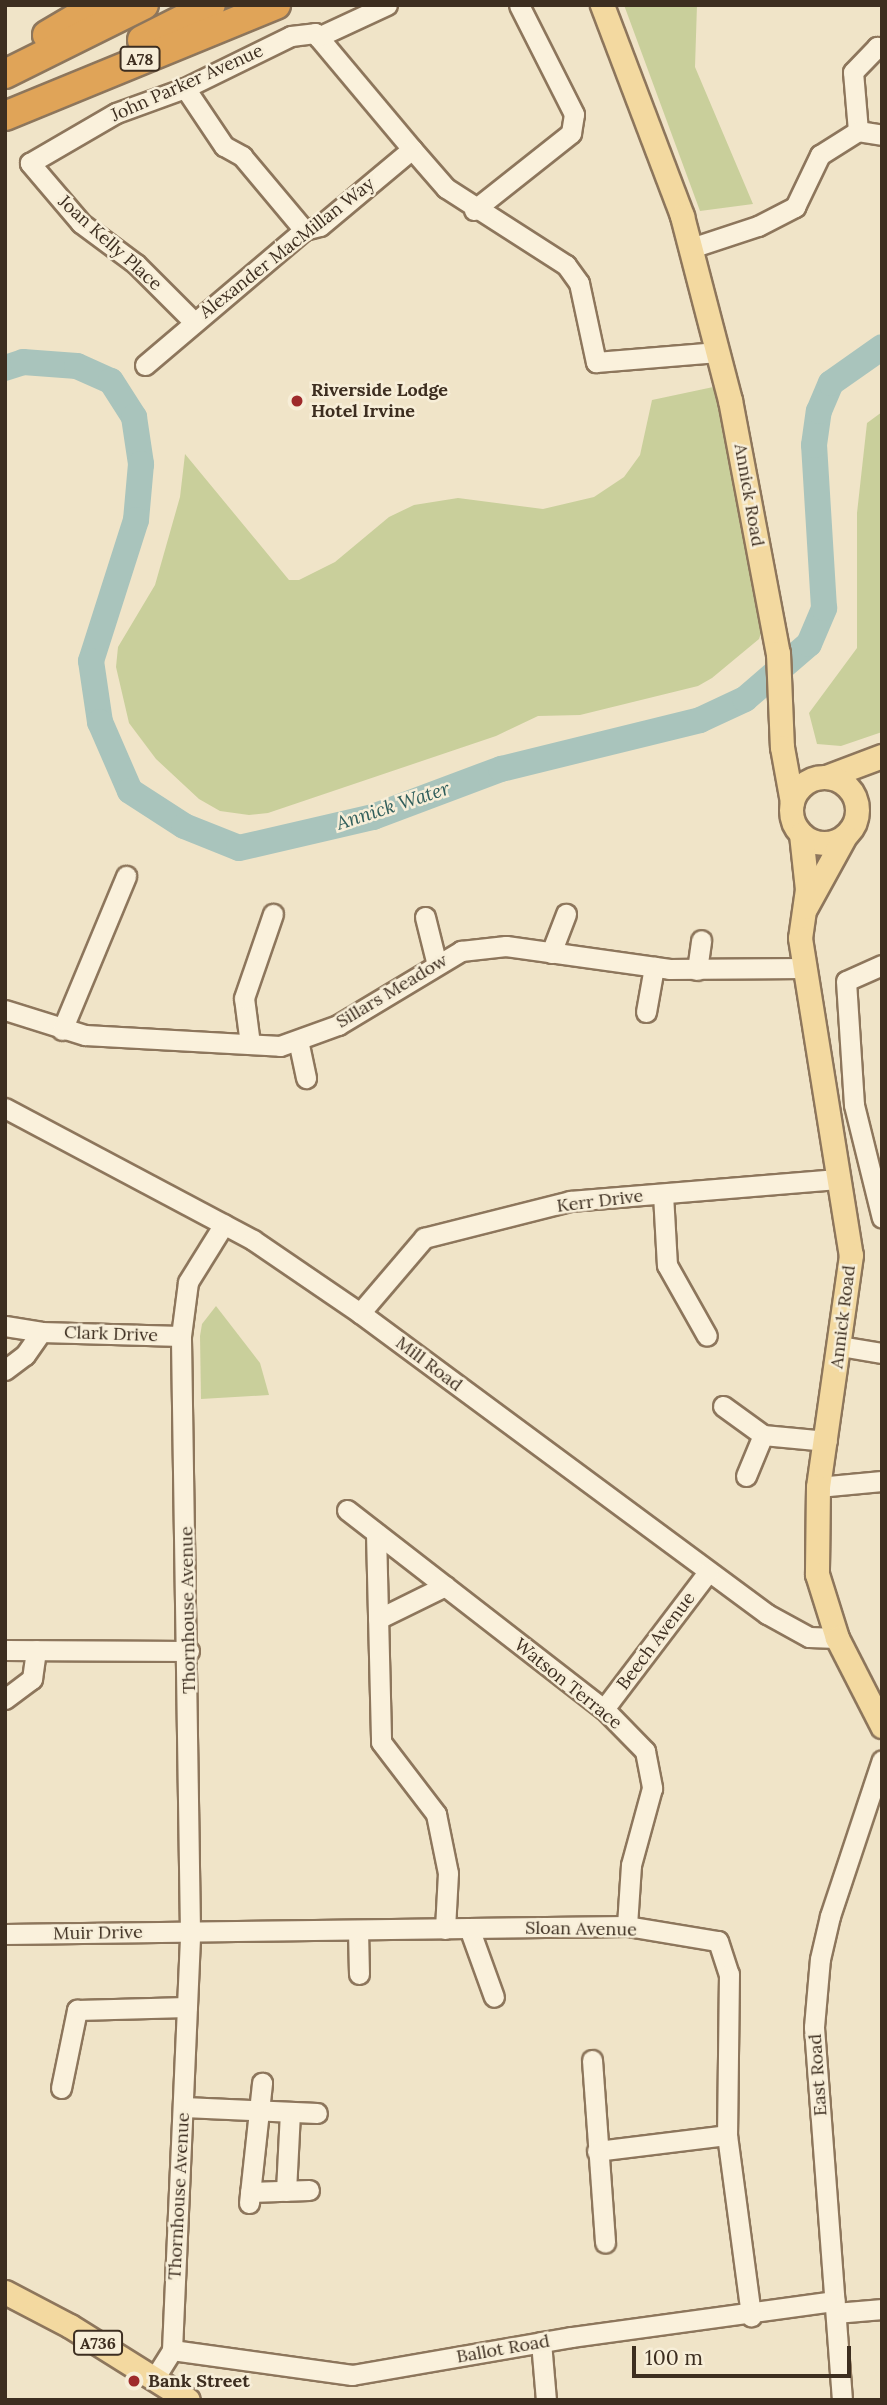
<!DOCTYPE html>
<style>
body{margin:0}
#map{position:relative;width:887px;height:2405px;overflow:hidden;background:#f0e4c8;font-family:Lora,serif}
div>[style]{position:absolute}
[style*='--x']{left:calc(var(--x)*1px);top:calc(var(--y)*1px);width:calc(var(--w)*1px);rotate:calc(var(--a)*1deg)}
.green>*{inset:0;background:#c9cf9b}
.river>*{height:26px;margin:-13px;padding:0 13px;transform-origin:13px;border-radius:13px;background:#a9c4bc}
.roads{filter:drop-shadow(2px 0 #8d765c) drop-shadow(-2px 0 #8d765c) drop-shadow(0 2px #8d765c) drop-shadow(0 -2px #8d765c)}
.minor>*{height:19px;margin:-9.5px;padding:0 9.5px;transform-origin:9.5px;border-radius:9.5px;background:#faf1dc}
.major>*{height:23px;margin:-11.5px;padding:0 11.5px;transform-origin:11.5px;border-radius:11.5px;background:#f3d9a0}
.major>.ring{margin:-11.5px;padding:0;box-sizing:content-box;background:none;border:23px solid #f3d9a0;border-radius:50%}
.highway>*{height:28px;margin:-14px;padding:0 14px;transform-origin:14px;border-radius:14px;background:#e0a458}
.dots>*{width:19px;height:19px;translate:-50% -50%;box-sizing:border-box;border:4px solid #f7eed8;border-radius:50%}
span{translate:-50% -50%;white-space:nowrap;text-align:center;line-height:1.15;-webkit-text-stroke:5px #f7eed8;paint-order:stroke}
.shield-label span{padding:2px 5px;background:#f7eed8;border:2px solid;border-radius:5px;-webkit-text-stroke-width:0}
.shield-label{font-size:16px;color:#3d2e20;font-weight:700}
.street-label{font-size:18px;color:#3d2e20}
.poi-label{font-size:18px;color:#3d2e20;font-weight:700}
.left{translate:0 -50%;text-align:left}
.water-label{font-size:19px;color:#2f5d5a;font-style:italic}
.frame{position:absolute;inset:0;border:7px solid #3d2e20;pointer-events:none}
.scale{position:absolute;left:632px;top:2346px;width:219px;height:32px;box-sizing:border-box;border:4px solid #3d2e20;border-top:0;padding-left:9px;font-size:21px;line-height:24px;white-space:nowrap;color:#3d2e20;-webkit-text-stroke:5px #f7eed8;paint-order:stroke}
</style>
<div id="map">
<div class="green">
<i style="clip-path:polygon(624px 5px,697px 5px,695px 67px,753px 204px,700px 211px)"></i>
<i style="clip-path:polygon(718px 386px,762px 630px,759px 639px,712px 678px,698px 686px,580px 715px,538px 716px,496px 736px,268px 813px,249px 815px,220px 811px,199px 799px,156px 759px,129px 723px,116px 667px,118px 647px,155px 585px,180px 497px,185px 454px,289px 580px,299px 580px,335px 562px,389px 517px,414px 505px,458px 498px,543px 509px,594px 497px,624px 477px,640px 455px,652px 400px)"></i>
<i style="clip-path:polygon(882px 412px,882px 732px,841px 746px,817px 744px,809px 713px,857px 648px,857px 513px,867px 423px)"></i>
<i style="clip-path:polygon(216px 1306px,260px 1363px,269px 1395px,201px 1399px,200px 1336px,202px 1324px)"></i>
</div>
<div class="river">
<i style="--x:5;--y:368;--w:19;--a:-18"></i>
<i style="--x:23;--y:362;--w:54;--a:4.2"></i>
<i style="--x:77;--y:366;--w:37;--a:24"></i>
<i style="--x:111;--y:381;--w:43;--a:57.4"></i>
<i style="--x:134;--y:417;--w:48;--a:81.5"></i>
<i style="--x:141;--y:464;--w:56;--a:95.1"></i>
<i style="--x:136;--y:520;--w:148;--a:107.7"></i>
<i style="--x:91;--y:661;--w:62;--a:81.6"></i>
<i style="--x:100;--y:722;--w:75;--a:66.5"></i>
<i style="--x:130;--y:791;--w:64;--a:32.9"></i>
<i style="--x:184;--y:826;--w:59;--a:21.8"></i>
<i style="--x:239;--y:848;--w:138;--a:-13"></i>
<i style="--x:373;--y:817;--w:137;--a:-20.6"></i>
<i style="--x:501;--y:769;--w:205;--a:-13.8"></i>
<i style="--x:700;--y:720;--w:50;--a:-25"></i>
<i style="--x:745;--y:699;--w:84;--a:-40.7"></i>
<i style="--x:809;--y:644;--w:39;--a:-67"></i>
<i style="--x:824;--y:608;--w:163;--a:-93.5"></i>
<i style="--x:814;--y:445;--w:34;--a:-82"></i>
<i style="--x:819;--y:411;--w:30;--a:-67"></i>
<i style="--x:831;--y:383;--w:62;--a:-35.2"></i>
</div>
<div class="roads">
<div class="minor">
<i style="--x:318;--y:37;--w:146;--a:50"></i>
<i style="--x:185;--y:88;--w:70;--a:56.1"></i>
<i style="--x:224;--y:146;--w:21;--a:29"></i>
<i style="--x:242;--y:156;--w:97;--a:50"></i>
<i style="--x:858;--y:131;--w:59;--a:-94.8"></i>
<i style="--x:853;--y:72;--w:35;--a:-46"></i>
<i style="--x:877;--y:47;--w:5;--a:11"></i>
<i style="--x:474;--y:210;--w:124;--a:-38.4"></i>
<i style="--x:571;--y:133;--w:19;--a:-81"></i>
<i style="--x:574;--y:114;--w:122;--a:-116.8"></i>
<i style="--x:691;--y:248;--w:71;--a:-18.2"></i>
<i style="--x:758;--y:226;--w:42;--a:-27.2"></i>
<i style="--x:795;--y:207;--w:58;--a:-64.3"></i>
<i style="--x:820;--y:155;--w:45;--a:-32.3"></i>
<i style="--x:858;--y:131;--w:24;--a:9"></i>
<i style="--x:193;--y:321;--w:81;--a:-135"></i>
<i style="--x:136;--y:264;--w:69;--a:-143.3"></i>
<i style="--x:81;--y:223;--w:79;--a:-130.4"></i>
<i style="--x:30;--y:163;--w:99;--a:-30.2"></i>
<i style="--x:116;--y:113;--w:73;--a:-19.9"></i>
<i style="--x:185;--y:88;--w:118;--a:-26.1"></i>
<i style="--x:291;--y:36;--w:24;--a:-7"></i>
<i style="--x:315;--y:33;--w:5;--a:53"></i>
<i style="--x:318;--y:37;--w:76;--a:-24.9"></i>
<i style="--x:145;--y:365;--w:209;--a:-40.3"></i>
<i style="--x:304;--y:230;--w:16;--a:-14"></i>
<i style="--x:320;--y:226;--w:120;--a:-39.9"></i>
<i style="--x:412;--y:149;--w:52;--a:48.9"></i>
<i style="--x:446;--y:188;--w:143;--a:32.7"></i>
<i style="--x:566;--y:265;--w:22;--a:54"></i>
<i style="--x:579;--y:283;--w:81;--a:77.9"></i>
<i style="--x:596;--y:362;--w:122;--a:-4.7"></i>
<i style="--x:425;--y:917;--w:49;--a:76"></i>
<i style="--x:551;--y:953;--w:42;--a:-69"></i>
<i style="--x:882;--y:965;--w:39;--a:156"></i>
<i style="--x:846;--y:981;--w:124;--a:86.3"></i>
<i style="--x:854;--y:1105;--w:116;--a:76.1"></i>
<i style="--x:697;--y:970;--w:30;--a:-82"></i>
<i style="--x:5;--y:1010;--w:84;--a:17.4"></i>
<i style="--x:85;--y:1035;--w:195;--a:3.2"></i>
<i style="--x:280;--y:1046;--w:62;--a:-19.9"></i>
<i style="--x:338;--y:1025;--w:144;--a:-31"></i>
<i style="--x:461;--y:951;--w:45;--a:-6.3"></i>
<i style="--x:506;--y:946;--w:165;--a:8"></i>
<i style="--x:669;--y:969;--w:136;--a:-0.4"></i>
<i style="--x:646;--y:1012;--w:46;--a:-79.9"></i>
<i style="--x:62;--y:1030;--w:167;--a:-67.4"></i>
<i style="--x:298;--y:1040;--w:39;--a:78"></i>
<i style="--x:250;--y:1044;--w:46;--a:-97.4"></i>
<i style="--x:244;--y:998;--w:89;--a:-71"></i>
<i style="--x:5;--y:1108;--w:281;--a:28"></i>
<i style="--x:253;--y:1240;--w:130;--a:34.3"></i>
<i style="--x:360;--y:1313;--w:506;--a:36.49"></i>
<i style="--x:767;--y:1614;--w:48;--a:28.7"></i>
<i style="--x:809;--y:1637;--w:28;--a:2"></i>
<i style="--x:663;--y:1194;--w:71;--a:86.8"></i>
<i style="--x:667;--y:1265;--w:81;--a:60.6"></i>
<i style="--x:360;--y:1313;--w:99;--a:-49.5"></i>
<i style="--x:424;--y:1238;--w:151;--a:-14.2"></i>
<i style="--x:570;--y:1201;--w:268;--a:-4.7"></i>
<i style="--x:5;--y:1326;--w:36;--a:9"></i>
<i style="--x:41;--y:1332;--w:140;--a:1.6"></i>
<i style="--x:840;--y:1346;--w:43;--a:9.5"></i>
<i style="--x:5;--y:1370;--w:25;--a:-37"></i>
<i style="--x:25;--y:1355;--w:28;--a:-55"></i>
<i style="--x:723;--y:1406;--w:49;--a:35.9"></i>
<i style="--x:763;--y:1435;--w:64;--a:5.4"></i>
<i style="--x:746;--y:1476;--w:44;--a:-67.5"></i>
<i style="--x:818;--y:1487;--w:64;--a:-5.4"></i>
<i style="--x:347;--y:1510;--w:325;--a:37.8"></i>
<i style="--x:604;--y:1709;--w:59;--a:45.7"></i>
<i style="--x:645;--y:1751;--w:38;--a:79"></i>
<i style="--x:652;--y:1788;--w:80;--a:105.3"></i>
<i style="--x:631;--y:1865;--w:61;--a:93.8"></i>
<i style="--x:376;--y:1533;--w:209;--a:88.6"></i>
<i style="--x:381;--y:1742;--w:91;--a:52.6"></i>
<i style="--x:436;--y:1814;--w:60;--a:78.5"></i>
<i style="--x:448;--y:1873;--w:56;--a:93.1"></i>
<i style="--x:378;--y:1619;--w:75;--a:-26.2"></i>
<i style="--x:5;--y:1650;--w:184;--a:0.3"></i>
<i style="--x:5;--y:1699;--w:34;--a:-37"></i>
<i style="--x:32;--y:1679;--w:29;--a:-82"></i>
<i style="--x:604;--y:1709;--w:172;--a:-52.8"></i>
<i style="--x:469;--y:1928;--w:73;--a:70.1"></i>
<i style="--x:358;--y:1930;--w:44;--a:88.7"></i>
<i style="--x:5;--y:1934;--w:622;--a:-0.74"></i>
<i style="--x:627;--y:1926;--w:92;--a:9.4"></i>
<i style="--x:718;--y:1941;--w:35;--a:72"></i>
<i style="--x:729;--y:1974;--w:161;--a:90.7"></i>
<i style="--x:727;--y:2135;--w:183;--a:82.4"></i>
<i style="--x:592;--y:2060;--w:183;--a:85.9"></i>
<i style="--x:61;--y:2088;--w:80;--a:-78.4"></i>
<i style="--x:77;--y:2010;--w:110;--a:-1.6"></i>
<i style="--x:184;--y:2107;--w:133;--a:2.6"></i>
<i style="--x:597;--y:2151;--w:131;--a:-7"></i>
<i style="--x:286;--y:2191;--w:79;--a:-87.1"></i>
<i style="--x:250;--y:2192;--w:59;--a:-1.9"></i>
<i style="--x:249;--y:2203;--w:121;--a:-83.8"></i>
<i style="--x:836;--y:2313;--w:46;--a:-5"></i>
<i style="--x:541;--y:2342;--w:58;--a:85.1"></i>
<i style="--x:172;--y:2350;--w:182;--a:7.9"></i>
<i style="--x:352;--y:2375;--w:222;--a:-9.8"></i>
<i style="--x:571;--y:2337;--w:266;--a:-7.8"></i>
<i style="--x:154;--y:2379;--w:34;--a:-58"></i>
<i style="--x:172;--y:2350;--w:418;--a:-87.5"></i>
<i style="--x:190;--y:1932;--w:596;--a:-90.87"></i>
<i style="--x:181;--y:1336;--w:54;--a:-82.6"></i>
<i style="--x:188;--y:1282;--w:68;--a:-58.2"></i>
<i style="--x:842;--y:2400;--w:374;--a:-94.3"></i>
<i style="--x:814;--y:2027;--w:68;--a:-85"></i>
<i style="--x:820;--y:1959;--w:44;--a:-76.9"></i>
<i style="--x:830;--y:1916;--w:164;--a:-71.6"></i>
</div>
<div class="major">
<i style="--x:602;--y:5;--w:226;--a:69.2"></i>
<i style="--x:682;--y:216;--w:190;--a:75.4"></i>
<i style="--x:730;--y:400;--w:258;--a:79.3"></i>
<i style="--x:778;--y:653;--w:94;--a:87.6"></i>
<i style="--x:782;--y:747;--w:56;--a:79.7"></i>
<i style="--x:826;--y:777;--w:60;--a:-20.6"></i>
<i class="ring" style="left:791px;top:777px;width:43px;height:43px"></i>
<i style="--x:801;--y:834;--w:55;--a:83.8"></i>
<i style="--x:807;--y:889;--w:49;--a:98.1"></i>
<i style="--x:800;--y:938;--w:321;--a:80.9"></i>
<i style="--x:851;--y:1255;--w:234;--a:98.1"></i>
<i style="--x:818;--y:1487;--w:87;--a:90.7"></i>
<i style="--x:817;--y:1574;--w:67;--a:72.6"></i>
<i style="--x:837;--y:1638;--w:99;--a:62.9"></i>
<i style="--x:806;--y:907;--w:81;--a:-61.2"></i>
<i style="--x:5;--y:2292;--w:73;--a:27.6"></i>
<i style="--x:70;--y:2326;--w:139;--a:32.1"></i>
</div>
<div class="highway">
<i style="--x:47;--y:35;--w:59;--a:-30.5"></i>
<i style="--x:142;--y:40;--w:77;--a:-26.9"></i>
<i style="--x:5;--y:74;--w:155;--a:-26.4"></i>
<i style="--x:5;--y:116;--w:293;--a:-22.3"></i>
</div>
</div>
<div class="dots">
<i style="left:297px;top:401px;background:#9e2a2b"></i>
<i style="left:134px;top:2381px;background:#9e2a2b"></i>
</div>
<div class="shield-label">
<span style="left:140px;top:59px">A78</span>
<span style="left:98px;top:2343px">A736</span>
</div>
<div class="street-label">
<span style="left:187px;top:83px;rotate:-24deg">John Parker Avenue</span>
<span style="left:110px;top:243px;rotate:42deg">Joan Kelly Place</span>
<span style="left:287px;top:248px;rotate:-38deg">Alexander MacMillan Way</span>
<span style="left:749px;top:495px;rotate:80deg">Annick Road</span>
<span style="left:392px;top:991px;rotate:-31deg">Sillars Meadow</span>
<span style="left:600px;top:1201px;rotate:-7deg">Kerr Drive</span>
<span style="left:843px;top:1317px;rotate:-83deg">Annick Road</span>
<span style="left:111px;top:1334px;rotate:2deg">Clark Drive</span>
<span style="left:429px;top:1364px;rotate:37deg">Mill Road</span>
<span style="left:188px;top:1610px;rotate:-91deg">Thornhouse Avenue</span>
<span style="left:656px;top:1641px;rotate:-53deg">Beech Avenue</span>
<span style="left:568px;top:1684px;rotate:39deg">Watson Terrace</span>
<span style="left:581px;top:1929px;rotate:1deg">Sloan Avenue</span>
<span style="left:98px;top:1933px;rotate:-1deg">Muir Drive</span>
<span style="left:818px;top:2075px;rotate:-94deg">East Road</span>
<span style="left:179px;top:2196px;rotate:-87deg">Thornhouse Avenue</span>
<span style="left:503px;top:2349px;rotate:-10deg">Ballot Road</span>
</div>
<div class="poi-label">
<span class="left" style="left:311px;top:401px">Riverside Lodge<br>Hotel Irvine</span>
<span class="left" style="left:148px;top:2381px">Bank Street</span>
</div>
<div class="water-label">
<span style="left:393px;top:806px;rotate:-18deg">Annick Water</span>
</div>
<div class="frame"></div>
<div class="scale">100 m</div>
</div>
